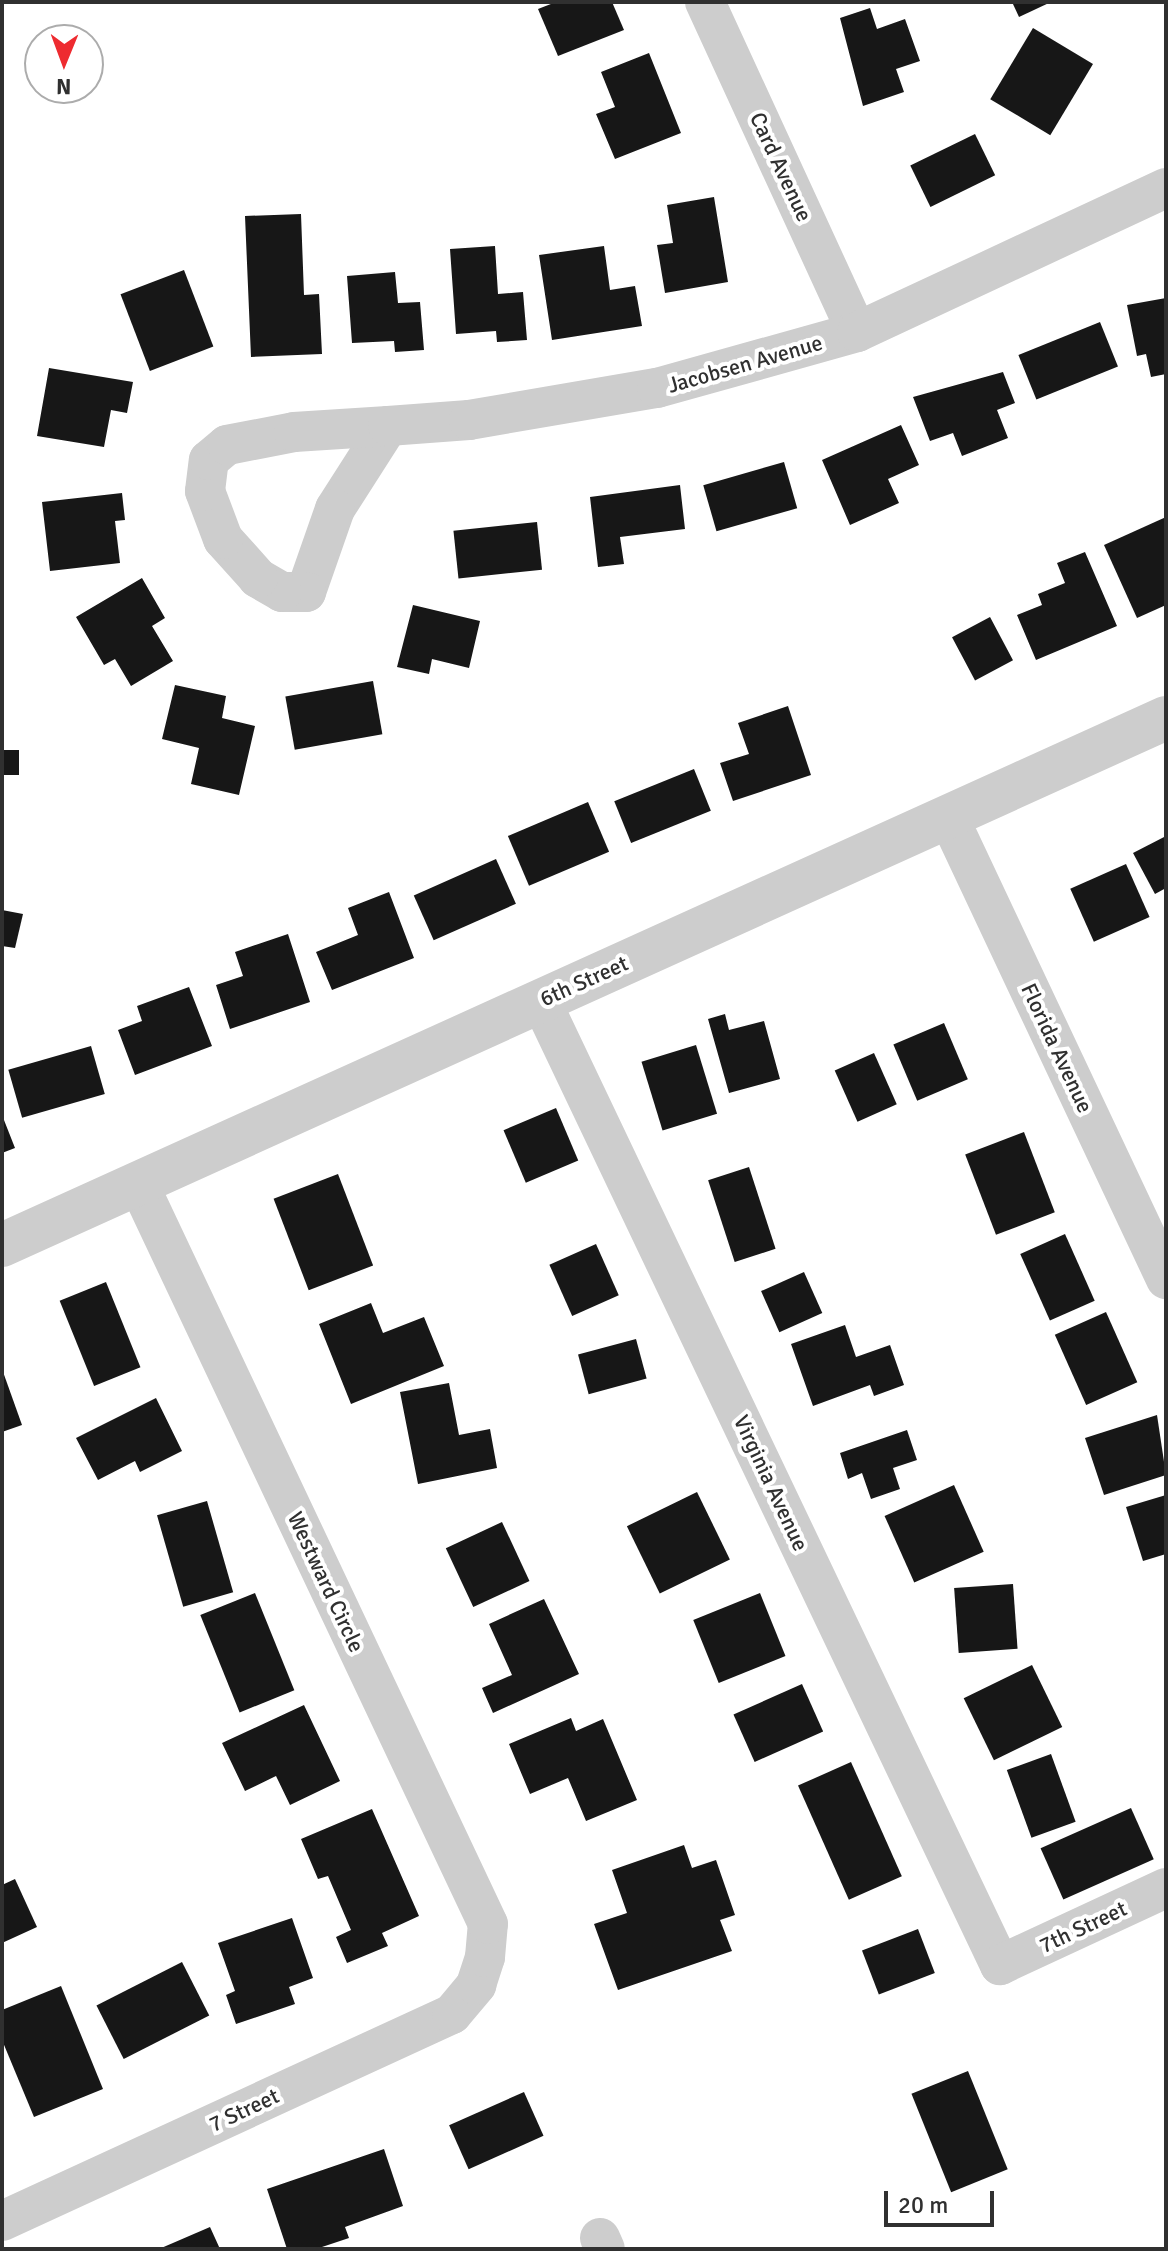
<!DOCTYPE html>
<style>
body{margin:0}
#map{position:relative;width:1168px;height:2251px;overflow:hidden;background:#fff;font-family:Signika,sans-serif}
div>[style]{position:absolute}
[style*='--x']{left:calc(var(--x)*1px);top:calc(var(--y)*1px);width:calc(var(--w)*1px);rotate:calc(var(--a)*1deg)}
.building>*{inset:0;background:#171717;transform-origin:0 0}
.minor>*{height:40px;margin:-20px;padding:0 20px;transform-origin:20px;border-radius:20px;background:#cdcdcd}
.tertiary>*{height:44px;margin:-22px;padding:0 22px;transform-origin:22px;border-radius:22px;background:#cdcdcd}
span{translate:-50% -50%;white-space:nowrap;text-align:center;line-height:1.15;-webkit-text-stroke:8px #fff;paint-order:stroke}
.street-label{font-size:22px;color:#303030}
.frame{position:absolute;inset:0;border:4px solid #303030;pointer-events:none}
.north{position:absolute;left:24px;top:24px;width:80px;height:80px;box-sizing:border-box;background:#fff;border:2px solid #acacac;border-radius:50%;rotate:181deg;font-size:22px;font-weight:700;line-height:32px;text-align:center;color:#303030}
.north::after{content:'';display:block;margin:auto;width:28px;height:36px;background:#ee2b30;clip-path:polygon(50% 0,100% 100%,50% 72%,0 100%)}
.scale{position:absolute;left:884px;top:2191px;width:110px;height:36px;box-sizing:border-box;border:4px solid #303030;border-top:0;padding-left:10px;font-size:24px;line-height:28px;white-space:nowrap;color:#303030;-webkit-text-stroke:6px #fff;paint-order:stroke}
</style>
<div id="map">
<div class="building">
<i style="clip-path:polygon(556px 2px,612px 2px,624px 30px,558px 56px,538px 9px)"></i>
<i style="clip-path:polygon(1012px 2px,1051px 2px,1019px 17px)"></i>
<i style="clip-path:polygon(870px 8px,877px 29px,905px 19px,920px 61px,896px 69px,904px 92px,863px 106px,840px 18px)"></i>
<i style="left:1033px;top:28px;width:70px;height:83px;rotate:31deg"></i>
<i style="clip-path:polygon(649px 53px,681px 133px,615px 159px,596px 114px,615px 107px,601px 72px)"></i>
<i style="left:975px;top:134px;width:46px;height:72px;rotate:64deg"></i>
<i style="clip-path:polygon(714px 197px,728px 282px,665px 293px,657px 245px,673px 243px,667px 205px)"></i>
<i style="clip-path:polygon(301px 214px,304px 295px,319px 294px,322px 354px,251px 357px,245px 216px)"></i>
<i style="clip-path:polygon(495px 246px,498px 294px,523px 292px,527px 340px,497px 342px,496px 331px,456px 334px,450px 249px)"></i>
<i style="clip-path:polygon(604px 246px,610px 290px,635px 286px,642px 326px,552px 340px,539px 255px)"></i>
<i style="left:184px;top:270px;width:82px;height:68px;rotate:69deg"></i>
<i style="clip-path:polygon(395px 272px,398px 303px,420px 302px,424px 350px,395px 352px,394px 341px,352px 343px,347px 276px)"></i>
<i style="clip-path:polygon(1166px 298px,1166px 374px,1151px 377px,1146px 354px,1137px 356px,1127px 305px)"></i>
<i style="left:1100px;top:322px;width:48px;height:88px;rotate:68deg"></i>
<i style="clip-path:polygon(49px 368px,133px 382px,127px 413px,111px 410px,104px 447px,37px 436px)"></i>
<i style="clip-path:polygon(1003px 372px,1015px 403px,997px 410px,1008px 438px,962px 456px,953px 433px,930px 441px,913px 397px)"></i>
<i style="clip-path:polygon(901px 425px,919px 465px,888px 479px,899px 503px,850px 525px,822px 460px)"></i>
<i style="left:784px;top:462px;width:48px;height:84px;rotate:74deg"></i>
<i style="clip-path:polygon(680px 485px,685px 529px,620px 537px,624px 564px,598px 567px,590px 497px)"></i>
<i style="clip-path:polygon(122px 493px,125px 520px,115px 521px,120px 563px,50px 571px,42px 502px)"></i>
<i style="clip-path:polygon(1166px 517px,1166px 605px,1137px 618px,1104px 545px)"></i>
<i style="left:537px;top:522px;width:48px;height:84px;rotate:84deg"></i>
<i style="clip-path:polygon(1085px 552px,1117px 626px,1036px 660px,1017px 615px,1042px 605px,1038px 594px,1065px 583px,1057px 563px)"></i>
<i style="clip-path:polygon(142px 578px,165px 618px,152px 626px,173px 661px,131px 686px,115px 659px,104px 665px,76px 617px)"></i>
<i style="clip-path:polygon(413px 605px,480px 621px,469px 668px,432px 659px,429px 674px,397px 667px)"></i>
<i style="left:990px;top:617px;width:49px;height:43px;rotate:62deg"></i>
<i style="left:373px;top:681px;width:54px;height:89px;rotate:80deg"></i>
<i style="clip-path:polygon(175px 685px,226px 696px,222px 718px,255px 726px,239px 795px,191px 784px,199px 748px,162px 739px)"></i>
<i style="clip-path:polygon(788px 706px,811px 775px,733px 801px,720px 763px,749px 754px,738px 723px)"></i>
<i style="left:2px;top:750px;width:17px;height:25px"></i>
<i style="left:694px;top:769px;width:45px;height:86px;rotate:68deg"></i>
<i style="left:588px;top:802px;width:54px;height:87px;rotate:67deg"></i>
<i style="clip-path:polygon(1166px 836px,1166px 888px,1155px 894px,1133px 853px)"></i>
<i style="left:496px;top:859px;width:49px;height:90px;rotate:66deg"></i>
<i style="left:1126px;top:864px;width:58px;height:61px;rotate:66deg"></i>
<i style="clip-path:polygon(389px 892px,414px 958px,332px 990px,316px 952px,358px 935px,348px 908px)"></i>
<i style="clip-path:polygon(2px 910px,23px 914px,15px 948px,2px 946px)"></i>
<i style="clip-path:polygon(288px 934px,310px 1002px,230px 1029px,216px 985px,243px 976px,235px 952px)"></i>
<i style="clip-path:polygon(189px 987px,212px 1046px,135px 1075px,118px 1030px,142px 1021px,137px 1006px)"></i>
<i style="clip-path:polygon(725px 1014px,729px 1030px,764px 1021px,780px 1079px,729px 1093px,708px 1019px)"></i>
<i style="left:944px;top:1023px;width:61px;height:55px;rotate:67deg"></i>
<i style="left:696px;top:1045px;width:72px;height:57px;rotate:73deg"></i>
<i style="left:91px;top:1046px;width:50px;height:86px;rotate:74deg"></i>
<i style="left:874px;top:1053px;width:56px;height:43px;rotate:66deg"></i>
<i style="left:556px;top:1108px;width:57px;height:57px;rotate:67deg"></i>
<i style="clip-path:polygon(2px 1115px,15px 1148px,2px 1153px)"></i>
<i style="left:1024px;top:1132px;width:86px;height:63px;rotate:69deg"></i>
<i style="left:749px;top:1167px;width:86px;height:43px;rotate:72deg"></i>
<i style="left:338px;top:1174px;width:98px;height:69px;rotate:69deg"></i>
<i style="left:1065px;top:1234px;width:73px;height:49px;rotate:66deg"></i>
<i style="left:596px;top:1244px;width:56px;height:51px;rotate:66deg"></i>
<i style="left:804px;top:1272px;width:45px;height:47px;rotate:66deg"></i>
<i style="left:106px;top:1282px;width:92px;height:50px;rotate:68deg"></i>
<i style="clip-path:polygon(371px 1303px,383px 1333px,424px 1317px,444px 1366px,351px 1404px,319px 1324px)"></i>
<i style="left:1106px;top:1312px;width:77px;height:56px;rotate:66deg"></i>
<i style="clip-path:polygon(845px 1325px,856px 1357px,890px 1345px,904px 1385px,874px 1396px,870px 1385px,813px 1406px,791px 1344px)"></i>
<i style="left:636px;top:1339px;width:41px;height:60px;rotate:75deg"></i>
<i style="clip-path:polygon(2px 1369px,22px 1425px,2px 1432px)"></i>
<i style="clip-path:polygon(449px 1383px,459px 1435px,490px 1429px,497px 1468px,418px 1484px,400px 1392px)"></i>
<i style="clip-path:polygon(156px 1398px,182px 1451px,140px 1472px,135px 1461px,98px 1480px,76px 1438px)"></i>
<i style="clip-path:polygon(1157px 1415px,1166px 1475px,1104px 1495px,1085px 1438px)"></i>
<i style="clip-path:polygon(907px 1430px,917px 1460px,893px 1468px,900px 1489px,871px 1499px,862px 1473px,848px 1479px,840px 1453px)"></i>
<i style="left:954px;top:1485px;width:73px;height:76px;rotate:66deg"></i>
<i style="left:697px;top:1492px;width:75px;height:78px;rotate:64deg"></i>
<i style="clip-path:polygon(1166px 1495px,1166px 1554px,1143px 1561px,1126px 1507px)"></i>
<i style="left:207px;top:1501px;width:95px;height:52px;rotate:74deg"></i>
<i style="left:502px;top:1522px;width:65px;height:62px;rotate:65deg"></i>
<i style="left:1013px;top:1584px;width:65px;height:59px;rotate:86deg"></i>
<i style="left:255px;top:1593px;width:105px;height:59px;rotate:68deg"></i>
<i style="left:760px;top:1593px;width:68px;height:72px;rotate:68deg"></i>
<i style="clip-path:polygon(544px 1599px,579px 1674px,493px 1713px,482px 1688px,512px 1675px,489px 1624px)"></i>
<i style="left:1032px;top:1665px;width:69px;height:76px;rotate:64deg"></i>
<i style="left:802px;top:1684px;width:52px;height:75px;rotate:66deg"></i>
<i style="clip-path:polygon(304px 1705px,340px 1781px,290px 1805px,276px 1776px,245px 1791px,222px 1743px)"></i>
<i style="clip-path:polygon(571px 1718px,576px 1731px,603px 1719px,637px 1800px,586px 1821px,568px 1778px,530px 1794px,509px 1744px)"></i>
<i style="left:1051px;top:1754px;width:72px;height:47px;rotate:70deg"></i>
<i style="left:851px;top:1762px;width:125px;height:58px;rotate:66deg"></i>
<i style="left:1131px;top:1808px;width:56px;height:99px;rotate:66deg"></i>
<i style="clip-path:polygon(372px 1809px,419px 1916px,382px 1933px,388px 1946px,347px 1963px,336px 1937px,351px 1930px,328px 1876px,318px 1879px,301px 1839px)"></i>
<i style="clip-path:polygon(684px 1845px,692px 1868px,716px 1860px,735px 1915px,720px 1920px,732px 1951px,618px 1990px,594px 1924px,627px 1913px,612px 1870px)"></i>
<i style="clip-path:polygon(15px 1879px,37px 1927px,2px 1943px,2px 1885px)"></i>
<i style="clip-path:polygon(292px 1918px,313px 1978px,289px 1987px,295px 2004px,236px 2024px,226px 1995px,235px 1991px,218px 1943px)"></i>
<i style="left:918px;top:1929px;width:47px;height:60px;rotate:69deg"></i>
<i style="left:182px;top:1962px;width:60px;height:96px;rotate:63deg"></i>
<i style="clip-path:polygon(61px 1986px,103px 2089px,34px 2117px,2px 2040px,2px 2010px)"></i>
<i style="left:968px;top:2071px;width:106px;height:61px;rotate:68deg"></i>
<i style="left:524px;top:2092px;width:48px;height:82px;rotate:66deg"></i>
<i style="clip-path:polygon(384px 2149px,403px 2206px,345px 2227px,349px 2238px,316px 2249px,287px 2249px,267px 2189px)"></i>
<i style="clip-path:polygon(210px 2227px,220px 2249px,159px 2249px)"></i>
</div>
<div class="minor">
<i style="--x:705;--y:2;--w:363;--a:65.3"></i>
<i style="--x:388;--y:426;--w:98;--a:122.6"></i>
<i style="--x:335;--y:509;--w:88;--a:109.3"></i>
<i style="--x:306;--y:592;--w:24;--a:180"></i>
<i style="--x:282;--y:592;--w:28;--a:-150"></i>
<i style="--x:258;--y:578;--w:52;--a:-131.9"></i>
<i style="--x:223;--y:539;--w:51;--a:-110.6"></i>
<i style="--x:205;--y:491;--w:31;--a:-83"></i>
<i style="--x:209;--y:460;--w:23;--a:-40"></i>
<i style="--x:227;--y:445;--w:68;--a:-11"></i>
<i style="--x:294;--y:432;--w:94;--a:-3.7"></i>
<i style="--x:388;--y:426;--w:81;--a:-4.2"></i>
<i style="--x:469;--y:420;--w:191;--a:-9.7"></i>
<i style="--x:657;--y:388;--w:208;--a:-15.6"></i>
<i style="--x:857;--y:332;--w:341;--a:-25"></i>
<i style="--x:948;--y:816;--w:512;--a:64.79"></i>
<i style="--x:541;--y:1001;--w:1068;--a:64.54"></i>
<i style="--x:1000;--y:1965;--w:183;--a:-24.9"></i>
<i style="--x:2;--y:2221;--w:495;--a:-24.7"></i>
<i style="--x:452;--y:2014;--w:38;--a:-50"></i>
<i style="--x:476;--y:1985;--w:29;--a:-72"></i>
<i style="--x:485;--y:1957;--w:33;--a:-85"></i>
<i style="--x:488;--y:1924;--w:820;--a:-115.28"></i>
<i style="--x:600;--y:2238;--w:12;--a:66"></i>
</div>
<div class="tertiary">
<i style="--x:2;--y:1245;--w:1278;--a:-24.36"></i>
</div>
<div class="street-label">
<span style="left:781px;top:167px;rotate:65deg">Card Avenue</span>
<span style="left:745px;top:364px;rotate:-16deg">Jacobsen Avenue</span>
<span style="left:584px;top:981px;rotate:-24deg">6th Street</span>
<span style="left:1057px;top:1048px;rotate:65deg">Florida Avenue</span>
<span style="left:771px;top:1483px;rotate:65deg">Virginia Avenue</span>
<span style="left:326px;top:1582px;rotate:65deg">Westward Circle</span>
<span style="left:1083px;top:1927px;rotate:-25deg">7th Street</span>
<span style="left:244px;top:2110px;rotate:-25deg">7 Street</span>
</div>
<div class="frame"></div>
<div class="north">N</div>
<div class="scale">20 m</div>
</div>
